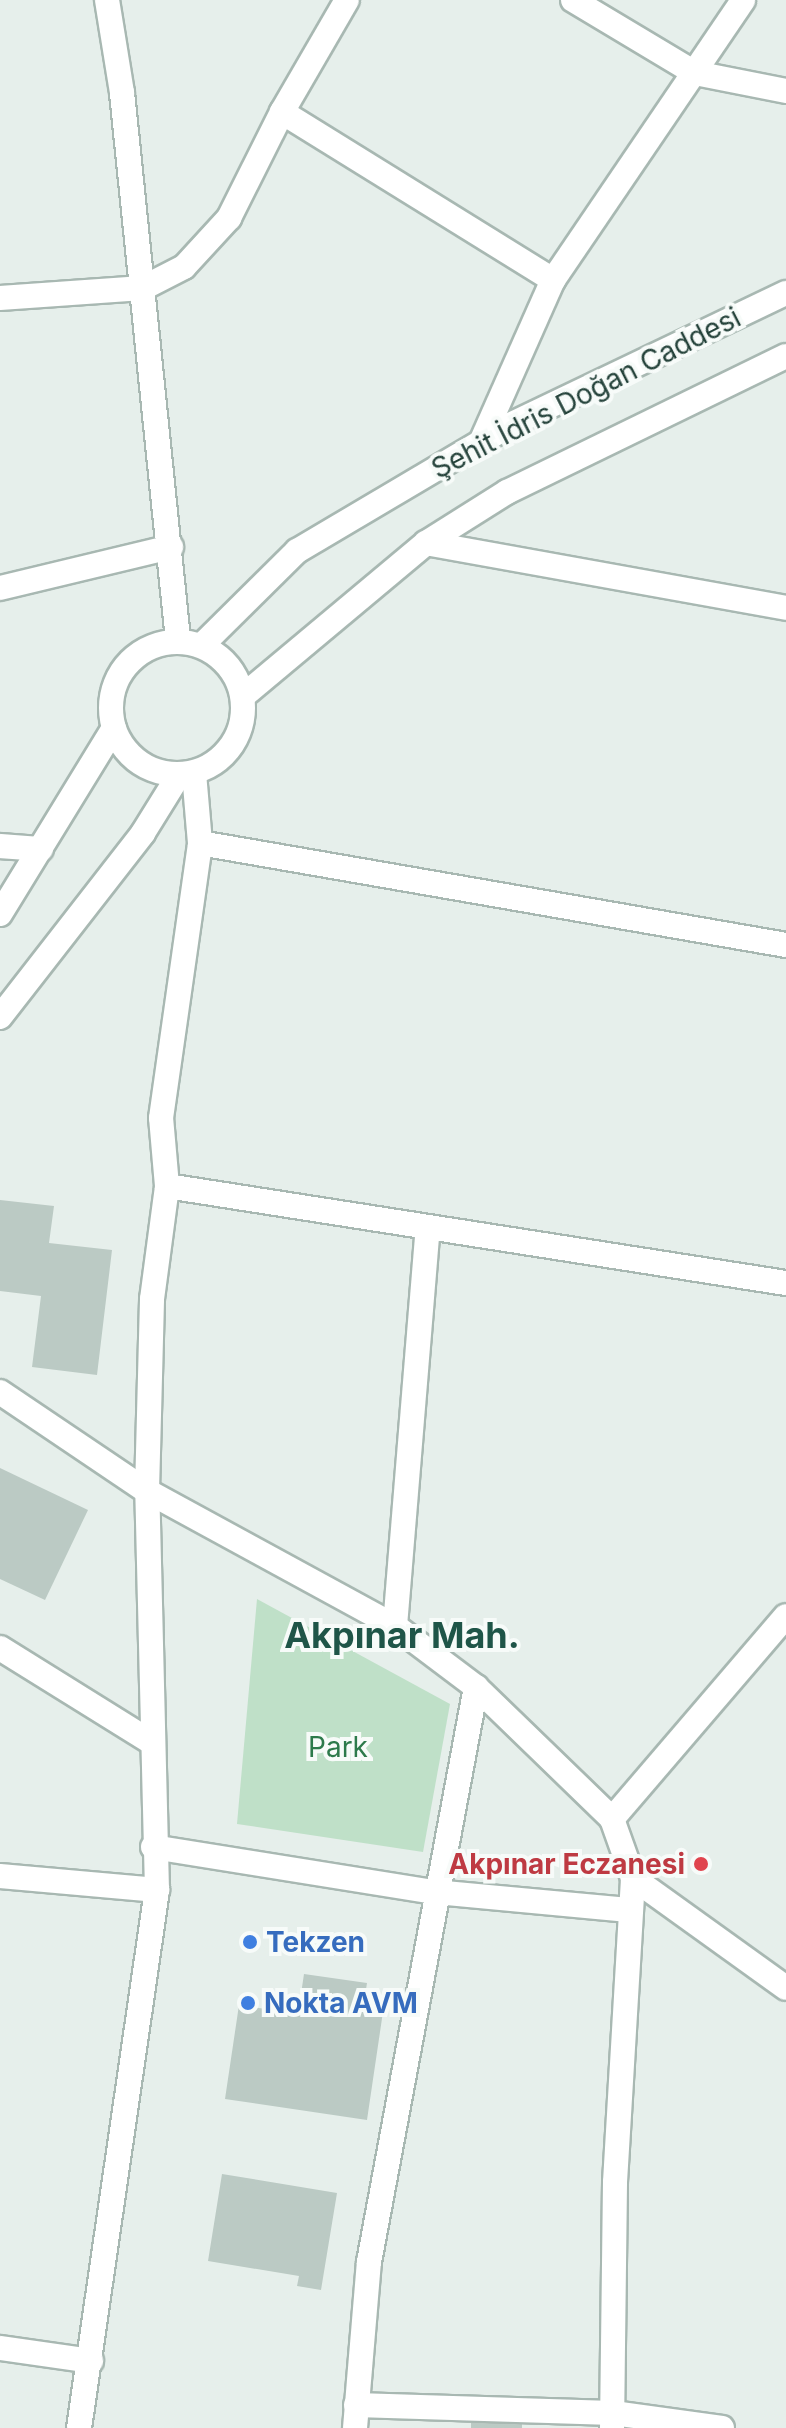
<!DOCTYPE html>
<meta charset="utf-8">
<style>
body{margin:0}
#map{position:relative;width:786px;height:2428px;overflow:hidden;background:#e6efeb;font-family:Inter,sans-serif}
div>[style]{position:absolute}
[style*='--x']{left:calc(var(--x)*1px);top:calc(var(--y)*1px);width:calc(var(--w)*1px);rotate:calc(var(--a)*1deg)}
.green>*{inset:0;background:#bfe0c8}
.building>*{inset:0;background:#bbcac4}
.roads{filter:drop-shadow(2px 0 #a8b8b2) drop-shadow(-2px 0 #a8b8b2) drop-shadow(0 2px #a8b8b2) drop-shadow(0 -2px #a8b8b2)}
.minor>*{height:24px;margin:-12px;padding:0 12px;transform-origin:12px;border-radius:12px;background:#fff}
.tertiary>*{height:24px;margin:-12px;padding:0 12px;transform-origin:12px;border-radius:12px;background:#fff}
.secondary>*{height:24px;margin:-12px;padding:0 12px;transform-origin:12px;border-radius:12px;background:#fff}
.secondary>.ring{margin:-12px;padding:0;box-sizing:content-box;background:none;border:24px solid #fff;border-radius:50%}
.dots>*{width:22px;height:22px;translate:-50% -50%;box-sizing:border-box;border:4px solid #f7fbf9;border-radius:50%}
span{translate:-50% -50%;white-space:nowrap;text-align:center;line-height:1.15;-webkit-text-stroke:8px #f7fbf9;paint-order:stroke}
.street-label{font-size:28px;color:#24423a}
.park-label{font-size:28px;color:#2d7a4b}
.health-label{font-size:28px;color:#be3a42;font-weight:700}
.right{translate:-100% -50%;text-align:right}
.shop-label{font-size:28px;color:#366cbe;font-weight:700}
.left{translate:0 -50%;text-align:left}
.district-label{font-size:36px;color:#1f5548;font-weight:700}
</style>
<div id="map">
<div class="green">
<i style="clip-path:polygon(257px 1599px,450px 1704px,423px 1852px,237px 1824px)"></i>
</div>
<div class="building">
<i style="clip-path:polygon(0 1200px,54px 1206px,49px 1243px,112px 1250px,97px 1375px,32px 1367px,41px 1296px,0 1291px)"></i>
<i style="clip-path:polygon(0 1468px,88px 1510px,45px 1600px,0 1579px)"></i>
<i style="clip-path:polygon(304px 1974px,367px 1983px,364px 2002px,384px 2005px,367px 2120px,225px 2099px,239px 2005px,298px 2014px)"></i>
<i style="clip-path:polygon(222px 2174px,337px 2193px,321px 2290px,297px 2286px,299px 2276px,208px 2261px)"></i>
<i style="clip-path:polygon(522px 2422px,522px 2428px,471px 2428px,471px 2423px)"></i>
</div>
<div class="roads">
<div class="minor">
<i style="--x:573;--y:0;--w:142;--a:30.9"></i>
<i style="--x:695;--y:73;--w:93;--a:11.2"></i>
<i style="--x:282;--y:112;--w:319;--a:31.8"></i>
<i style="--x:0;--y:298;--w:143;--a:-4"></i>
<i style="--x:143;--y:288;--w:46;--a:-27.1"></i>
<i style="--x:184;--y:267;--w:67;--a:-47.4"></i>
<i style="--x:229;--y:218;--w:119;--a:-63.4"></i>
<i style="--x:282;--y:112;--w:129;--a:-59.9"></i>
<i style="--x:482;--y:440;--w:175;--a:-66.1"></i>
<i style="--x:553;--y:280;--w:338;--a:-55.8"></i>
<i style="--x:426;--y:543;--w:366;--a:10.2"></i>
<i style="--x:0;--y:588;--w:176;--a:-13.5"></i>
<i style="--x:200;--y:843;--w:595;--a:9.87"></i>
<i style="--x:0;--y:846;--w:41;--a:4.2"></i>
<i style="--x:167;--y:1186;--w:627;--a:8.91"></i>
<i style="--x:0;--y:1392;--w:177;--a:34"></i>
<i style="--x:395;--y:1626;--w:399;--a:-85.3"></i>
<i style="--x:0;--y:1648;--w:178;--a:31.9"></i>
<i style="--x:612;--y:1819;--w:267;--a:-49.4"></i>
<i style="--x:153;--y:1847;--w:286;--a:9.1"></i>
<i style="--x:435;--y:1892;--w:196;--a:5.3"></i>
<i style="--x:0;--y:1876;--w:158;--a:5.1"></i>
<i style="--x:0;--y:2348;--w:92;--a:8.1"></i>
<i style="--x:356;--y:2405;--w:257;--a:1.8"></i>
<i style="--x:613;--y:2413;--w:110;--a:7.8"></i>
<i style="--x:79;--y:2428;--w:544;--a:-81.75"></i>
<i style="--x:157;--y:1890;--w:399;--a:-91.4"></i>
<i style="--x:147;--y:1491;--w:192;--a:-88.5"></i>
<i style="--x:152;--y:1299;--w:114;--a:-82.4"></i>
<i style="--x:167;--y:1186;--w:68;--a:-95"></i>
<i style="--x:161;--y:1118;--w:278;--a:-81.9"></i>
<i style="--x:200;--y:843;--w:70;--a:-94.9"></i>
<i style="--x:355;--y:2428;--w:167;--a:-85.2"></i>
<i style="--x:369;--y:2262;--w:585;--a:-79.46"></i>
<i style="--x:612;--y:2428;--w:246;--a:-89.3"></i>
<i style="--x:615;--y:2182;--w:305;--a:-86.6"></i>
</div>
<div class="tertiary">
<i style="--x:147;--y:1491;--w:282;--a:28.6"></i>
<i style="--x:395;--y:1626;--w:101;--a:37"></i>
<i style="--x:476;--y:1687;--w:190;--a:44.1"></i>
<i style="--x:612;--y:1819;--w:63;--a:70.4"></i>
<i style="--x:633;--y:1878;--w:188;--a:35.7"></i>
</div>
<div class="secondary">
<i style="--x:107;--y:0;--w:94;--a:80.8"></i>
<i style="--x:122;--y:93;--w:550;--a:84.15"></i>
<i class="ring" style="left:111px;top:642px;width:108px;height:108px"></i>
<i style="--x:202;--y:645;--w:134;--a:-44.7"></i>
<i style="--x:297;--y:551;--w:245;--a:-30.6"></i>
<i style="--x:508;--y:426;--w:308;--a:-25.6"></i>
<i style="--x:243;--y:696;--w:239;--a:-39.9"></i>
<i style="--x:426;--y:543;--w:96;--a:-32.2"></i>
<i style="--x:507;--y:492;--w:310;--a:-26"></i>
<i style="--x:0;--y:914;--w:218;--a:-58.5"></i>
<i style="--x:0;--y:1017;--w:233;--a:-52.1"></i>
<i style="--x:143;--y:833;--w:68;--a:-58.2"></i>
</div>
</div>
<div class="dots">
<i style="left:701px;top:1864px;background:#e0444e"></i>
<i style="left:250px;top:1942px;background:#3f7fe0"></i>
<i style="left:248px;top:2003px;background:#3f7fe0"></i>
</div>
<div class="street-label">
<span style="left:586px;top:393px;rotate:-27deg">Şehit İdris Doğan Caddesi</span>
</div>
<div class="park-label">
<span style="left:338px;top:1747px">Park</span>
</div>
<div class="health-label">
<span class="right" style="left:685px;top:1864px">Akpınar Eczanesi</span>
</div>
<div class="shop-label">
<span class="left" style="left:266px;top:1942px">Tekzen</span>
<span class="left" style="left:264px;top:2003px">Nokta AVM</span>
</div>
<div class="district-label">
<span style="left:402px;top:1636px">Akpınar Mah.</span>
</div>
</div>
